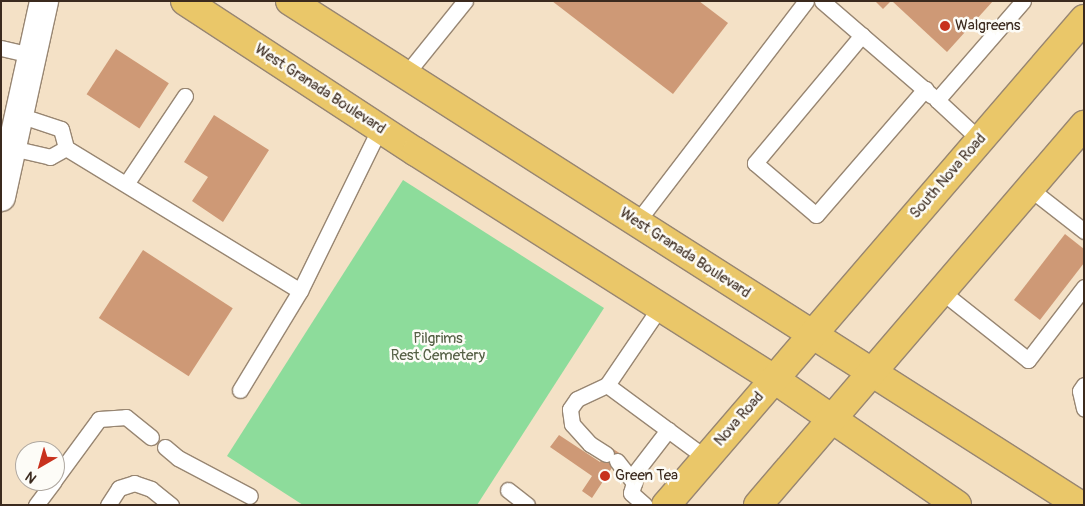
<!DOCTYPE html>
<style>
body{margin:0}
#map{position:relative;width:1085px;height:506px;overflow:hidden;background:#f4e1c6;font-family:Pangolin,sans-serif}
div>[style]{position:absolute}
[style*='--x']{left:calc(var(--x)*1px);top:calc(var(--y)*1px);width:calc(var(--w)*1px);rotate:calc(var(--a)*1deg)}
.green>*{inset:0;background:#8ddc9b}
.building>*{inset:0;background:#ce9976;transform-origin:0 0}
.roads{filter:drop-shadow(1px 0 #988672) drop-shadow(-1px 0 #988672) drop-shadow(0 1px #988672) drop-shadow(0 -1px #988672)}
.lane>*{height:15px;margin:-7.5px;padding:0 7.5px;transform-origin:7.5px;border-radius:7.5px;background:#fff}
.street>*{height:28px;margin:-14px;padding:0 14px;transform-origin:14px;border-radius:14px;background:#fff}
.primary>*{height:28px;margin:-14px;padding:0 14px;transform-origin:14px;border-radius:14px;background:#eac769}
.dots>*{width:14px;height:14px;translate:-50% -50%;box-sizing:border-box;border:2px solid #fdfcf7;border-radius:50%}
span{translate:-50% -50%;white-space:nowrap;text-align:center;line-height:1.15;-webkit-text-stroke:5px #fdfcf7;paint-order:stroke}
.poi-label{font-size:15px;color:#3b2a1e}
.left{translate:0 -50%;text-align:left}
.street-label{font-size:15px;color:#3b2a1e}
.park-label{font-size:15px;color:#545f44}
.frame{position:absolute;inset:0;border:2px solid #3b2a1e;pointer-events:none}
.north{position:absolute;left:15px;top:441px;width:50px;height:50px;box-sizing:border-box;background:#fdfcf7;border:1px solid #afa8a0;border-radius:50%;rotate:218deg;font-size:14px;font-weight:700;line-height:20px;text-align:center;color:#3b2a1e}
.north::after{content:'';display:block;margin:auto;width:18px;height:22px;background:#c8321e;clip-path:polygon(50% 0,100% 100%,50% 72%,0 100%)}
</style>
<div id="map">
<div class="green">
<i style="clip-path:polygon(403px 180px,604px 308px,477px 505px,303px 505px,227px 456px)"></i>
</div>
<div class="building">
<i style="clip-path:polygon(552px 1px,699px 1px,728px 23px,673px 94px)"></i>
<i style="clip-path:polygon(875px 1px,891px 1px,883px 9px)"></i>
<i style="clip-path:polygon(892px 1px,993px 1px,947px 52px)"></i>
<i style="left:116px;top:49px;width:63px;height:54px;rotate:33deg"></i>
<i style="clip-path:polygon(214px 115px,269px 150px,223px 222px,192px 201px,208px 177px,184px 162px)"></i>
<i style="clip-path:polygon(1065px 234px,1084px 249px,1084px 263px,1040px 320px,1014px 300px)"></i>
<i style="left:143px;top:250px;width:107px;height:81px;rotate:33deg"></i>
<i style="clip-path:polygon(559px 435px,600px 462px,610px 447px,621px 454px,592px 498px,582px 491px,592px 476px,550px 447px)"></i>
</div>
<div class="roads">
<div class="lane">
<i style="--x:822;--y:1;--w:145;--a:40.8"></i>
<i style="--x:862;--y:35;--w:167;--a:129.9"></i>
<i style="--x:755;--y:163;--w:80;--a:40.4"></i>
<i style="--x:816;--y:215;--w:167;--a:-49.1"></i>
<i style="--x:1;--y:48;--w:32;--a:13"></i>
<i style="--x:406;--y:74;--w:94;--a:-51.1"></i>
<i style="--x:19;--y:115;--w:44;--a:18.4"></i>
<i style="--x:61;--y:129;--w:20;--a:75"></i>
<i style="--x:66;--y:148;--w:274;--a:31.4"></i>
<i style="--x:300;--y:291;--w:182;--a:-63.9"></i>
<i style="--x:979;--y:139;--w:57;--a:-137.1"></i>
<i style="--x:937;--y:100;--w:131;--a:-49"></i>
<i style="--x:12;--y:148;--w:39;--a:13"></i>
<i style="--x:50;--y:157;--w:18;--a:-29"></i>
<i style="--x:126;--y:184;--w:106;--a:-56.2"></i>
<i style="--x:1029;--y:188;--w:70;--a:38"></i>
<i style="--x:637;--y:222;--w:278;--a:-52.6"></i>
<i style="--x:941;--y:291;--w:111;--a:38.4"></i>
<i style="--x:1028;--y:360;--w:92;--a:-52.5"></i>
<i style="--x:607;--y:385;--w:123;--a:36.4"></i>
<i style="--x:1084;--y:385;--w:7;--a:124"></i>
<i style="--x:1080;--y:391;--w:18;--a:77"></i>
<i style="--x:240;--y:390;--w:116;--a:-58.8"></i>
<i style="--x:165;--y:447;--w:17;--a:40"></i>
<i style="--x:178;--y:458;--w:81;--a:27.8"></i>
<i style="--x:606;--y:454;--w:19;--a:-148"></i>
<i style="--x:590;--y:444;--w:27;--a:-132"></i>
<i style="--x:572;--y:424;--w:15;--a:-98"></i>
<i style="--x:570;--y:409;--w:12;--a:-55"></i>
<i style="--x:577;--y:399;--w:33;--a:-25"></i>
<i style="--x:607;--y:385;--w:94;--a:-55.8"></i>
<i style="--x:617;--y:461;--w:28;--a:52"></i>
<i style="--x:634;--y:483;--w:10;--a:107"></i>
<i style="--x:631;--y:493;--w:18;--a:41"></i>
<i style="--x:631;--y:478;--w:61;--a:-52.4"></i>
<i style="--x:55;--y:479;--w:74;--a:-53.7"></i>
<i style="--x:99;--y:419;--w:27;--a:-4"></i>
<i style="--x:126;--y:417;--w:32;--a:39"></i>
<i style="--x:508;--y:490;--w:24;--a:38"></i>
<i style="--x:36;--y:505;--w:30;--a:-53"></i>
<i style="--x:108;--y:505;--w:20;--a:-57"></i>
<i style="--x:119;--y:488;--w:16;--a:-18"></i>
<i style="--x:134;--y:483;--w:18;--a:19"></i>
<i style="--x:151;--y:489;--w:26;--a:39"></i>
</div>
<div class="street">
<i style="--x:1;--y:197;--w:201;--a:-77.6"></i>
</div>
<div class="primary">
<i style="--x:185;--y:1;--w:276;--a:33.2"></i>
<i style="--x:416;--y:152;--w:424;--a:32.4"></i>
<i style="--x:774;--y:379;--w:222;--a:34.5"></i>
<i style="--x:290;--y:1;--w:937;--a:32.54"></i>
<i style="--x:666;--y:505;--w:641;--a:-49.3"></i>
<i style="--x:758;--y:505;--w:501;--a:-49.37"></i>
</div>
</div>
<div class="dots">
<i style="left:945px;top:26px;background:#c8321e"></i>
<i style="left:605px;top:476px;background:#c8321e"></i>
</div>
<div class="poi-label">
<span class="left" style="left:955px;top:26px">Walgreens</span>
<span class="left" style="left:615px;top:476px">Green Tea</span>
</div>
<div class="street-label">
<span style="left:320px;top:89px;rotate:33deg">West Granada Boulevard</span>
<span style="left:948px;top:176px;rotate:-49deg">South Nova Road</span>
<span style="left:685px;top:253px;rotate:33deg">West Granada Boulevard</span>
<span style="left:739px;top:419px;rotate:-49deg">Nova Road</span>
</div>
<div class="park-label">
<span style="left:438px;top:347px">Pilgrims<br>Rest Cemetery</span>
</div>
<div class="frame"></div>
<div class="north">N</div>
</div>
